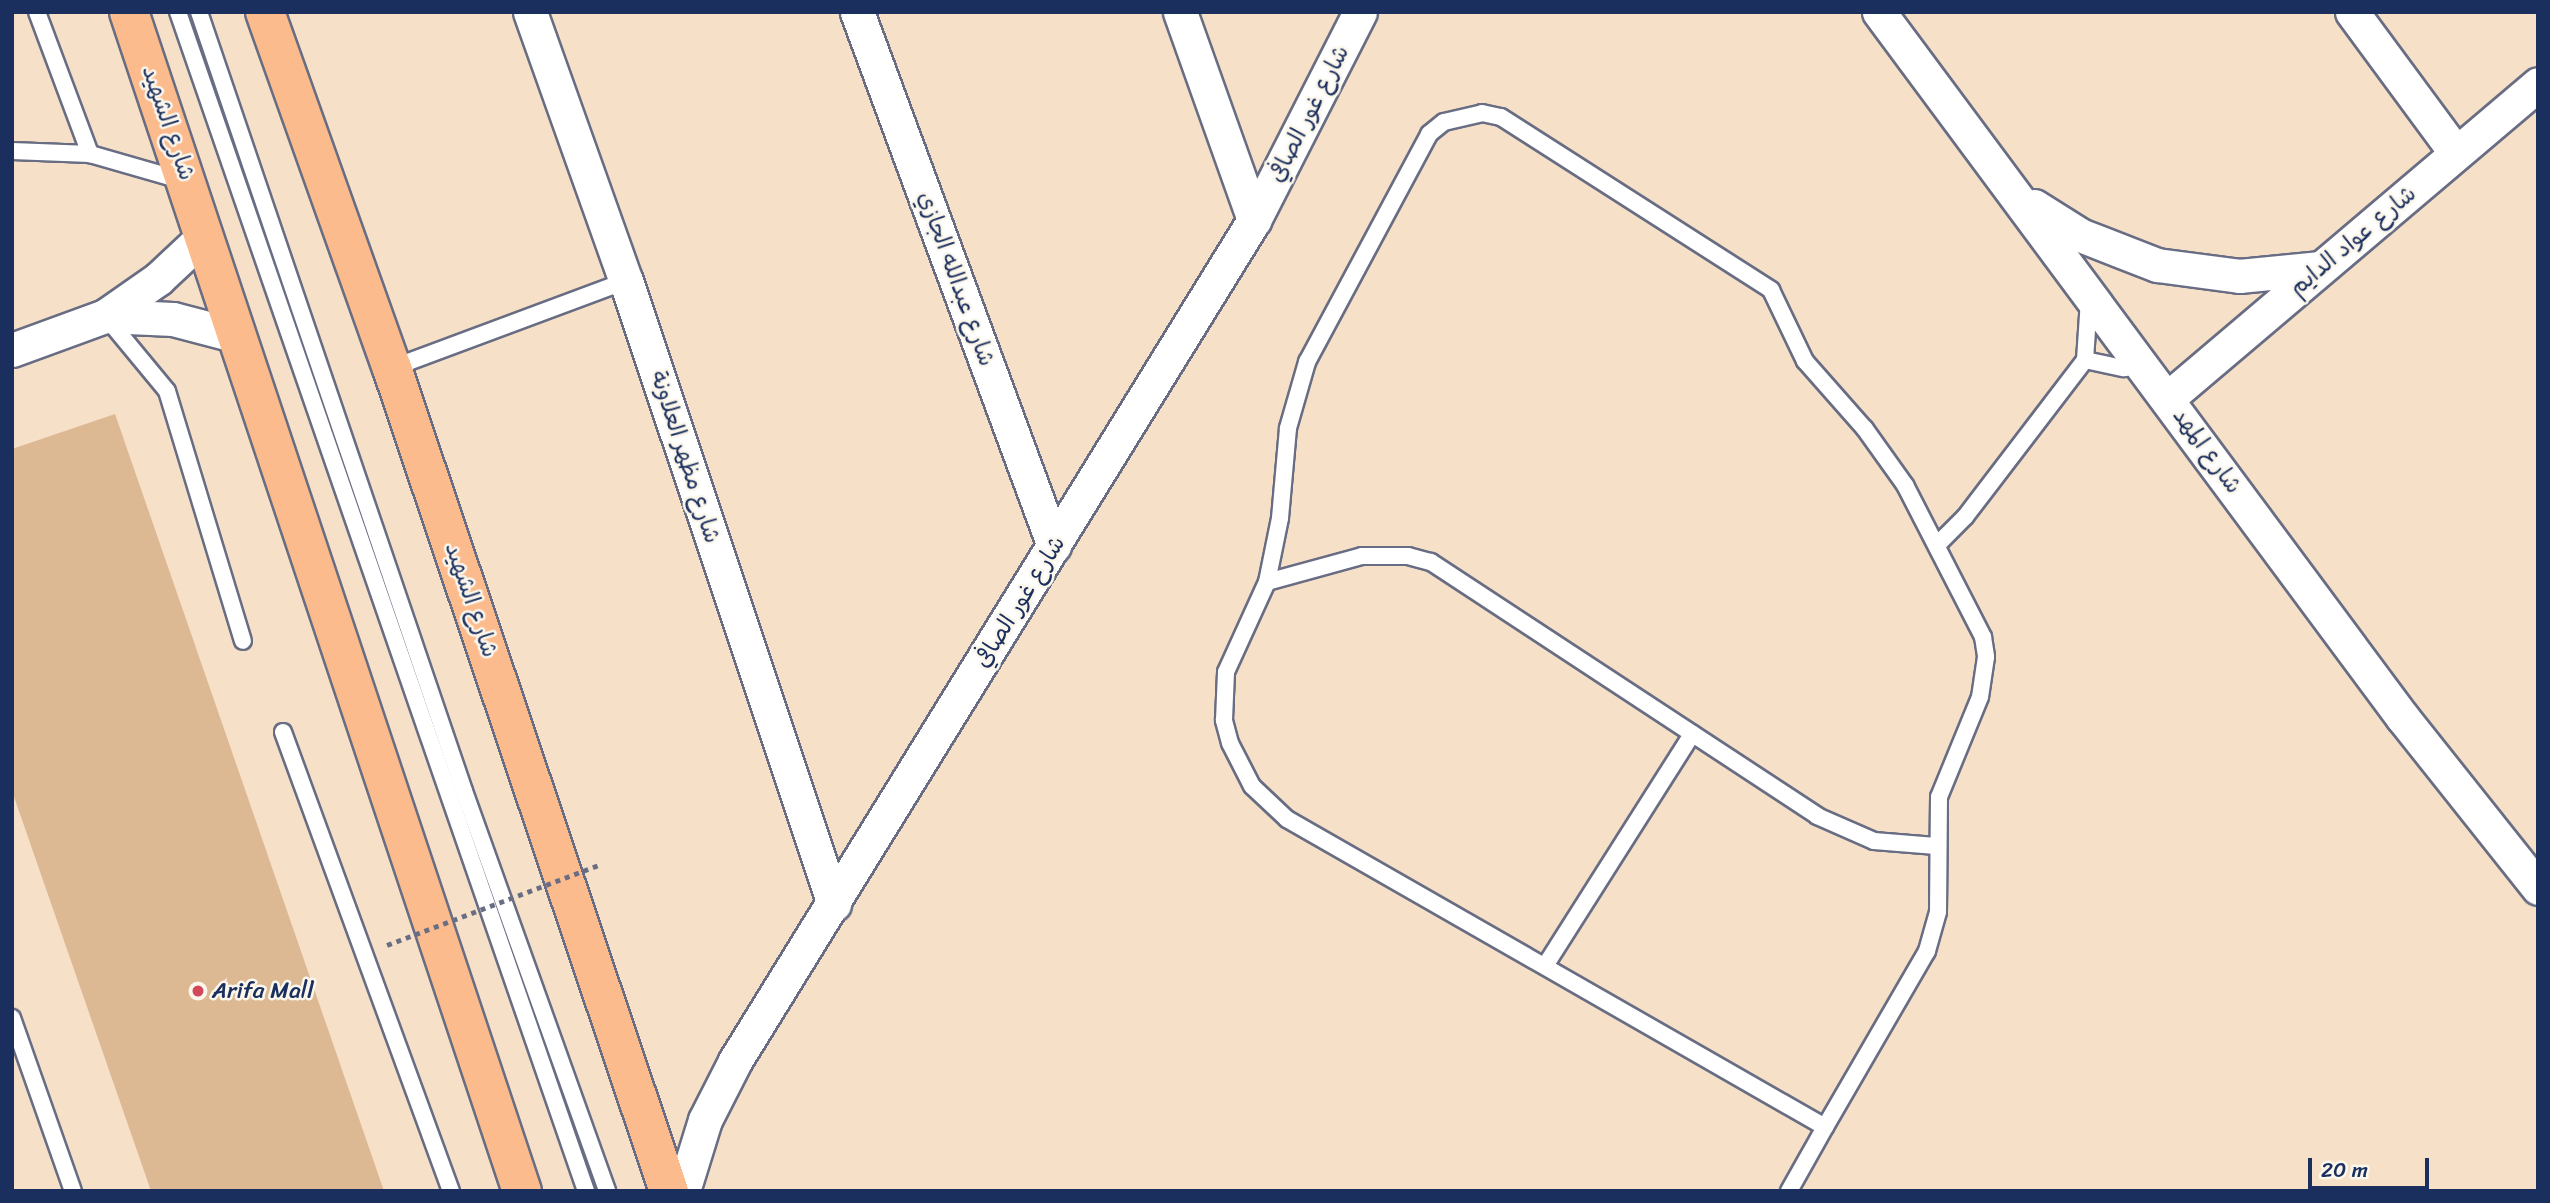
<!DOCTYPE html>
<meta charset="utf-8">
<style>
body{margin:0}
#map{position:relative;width:2550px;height:1203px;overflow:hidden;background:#f6e1c8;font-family:Sriracha,"Playpen Sans Arabic",sans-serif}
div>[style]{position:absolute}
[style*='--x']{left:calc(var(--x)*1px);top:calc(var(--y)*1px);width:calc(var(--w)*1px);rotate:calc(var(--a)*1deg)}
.building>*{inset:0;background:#dcb893}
.roads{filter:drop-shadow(2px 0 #686d83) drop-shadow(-2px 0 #686d83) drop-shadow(0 2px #686d83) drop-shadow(0 -2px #686d83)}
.service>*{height:16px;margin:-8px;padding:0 8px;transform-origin:8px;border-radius:8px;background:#fff}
.minor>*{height:33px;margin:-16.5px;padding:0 16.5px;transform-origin:16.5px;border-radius:16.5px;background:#fff}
.trunk>*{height:38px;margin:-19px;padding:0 19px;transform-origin:19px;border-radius:19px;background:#fbbb8d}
.path-bridge>*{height:4.5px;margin-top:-2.25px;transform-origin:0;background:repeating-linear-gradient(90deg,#686d83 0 5px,transparent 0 10px)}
.dots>*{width:19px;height:19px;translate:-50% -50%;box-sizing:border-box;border:4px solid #fbf7ec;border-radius:50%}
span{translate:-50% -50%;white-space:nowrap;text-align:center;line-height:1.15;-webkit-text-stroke:5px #fbf7ec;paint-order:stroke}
.street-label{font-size:23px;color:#1b2f5e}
.poi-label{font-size:23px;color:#1b2f5e}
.left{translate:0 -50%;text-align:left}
.frame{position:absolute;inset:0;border:14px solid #1b2f5e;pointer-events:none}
.scale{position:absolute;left:2308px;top:1158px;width:121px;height:32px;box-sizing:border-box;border:4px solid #1b2f5e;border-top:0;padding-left:9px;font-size:21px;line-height:24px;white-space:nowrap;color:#1b2f5e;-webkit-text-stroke:5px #fbf7ec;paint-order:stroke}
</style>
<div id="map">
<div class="building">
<i style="clip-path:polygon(115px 414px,384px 1191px,151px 1191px,12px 791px,12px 449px)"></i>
</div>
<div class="roads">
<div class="service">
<i style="--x:37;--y:12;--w:152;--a:69.5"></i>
<i style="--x:178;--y:12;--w:1248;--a:70.91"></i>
<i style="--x:199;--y:12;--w:823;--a:71.21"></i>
<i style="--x:464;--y:791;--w:425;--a:70.3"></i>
<i style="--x:1482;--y:113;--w:19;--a:12"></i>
<i style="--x:1501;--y:117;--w:321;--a:32.6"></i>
<i style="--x:1771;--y:290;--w:79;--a:64.4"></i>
<i style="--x:1805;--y:361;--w:91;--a:48.6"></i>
<i style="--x:1865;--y:429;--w:69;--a:54.5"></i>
<i style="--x:1905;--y:485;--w:171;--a:62.8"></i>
<i style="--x:1983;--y:637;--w:20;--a:81"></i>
<i style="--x:1986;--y:657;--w:40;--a:98.5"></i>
<i style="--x:1980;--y:697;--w:108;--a:112.3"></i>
<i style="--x:1939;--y:797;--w:115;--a:90.5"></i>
<i style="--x:1938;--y:912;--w:41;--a:105.8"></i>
<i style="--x:1927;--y:951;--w:203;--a:120.1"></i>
<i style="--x:1825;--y:1127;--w:620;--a:-150.21"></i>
<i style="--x:1287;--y:819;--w:48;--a:-136.7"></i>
<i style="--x:1252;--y:786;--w:48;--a:-117.1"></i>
<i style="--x:1230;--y:743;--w:24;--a:-105"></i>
<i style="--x:1224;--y:720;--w:48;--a:-87.6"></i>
<i style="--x:1226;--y:672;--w:99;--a:-65.5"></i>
<i style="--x:1267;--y:582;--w:65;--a:-78.5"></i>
<i style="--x:1280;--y:518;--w:90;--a:-84.9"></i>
<i style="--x:1288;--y:428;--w:69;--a:-73.9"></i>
<i style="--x:1307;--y:362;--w:259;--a:-61.8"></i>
<i style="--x:1429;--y:134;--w:19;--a:-39"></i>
<i style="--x:1444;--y:122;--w:39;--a:-13"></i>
<i style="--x:12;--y:151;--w:78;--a:2.2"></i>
<i style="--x:90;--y:154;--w:98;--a:16"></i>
<i style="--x:105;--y:316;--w:97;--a:50.4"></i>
<i style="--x:167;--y:391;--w:261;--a:73.1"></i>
<i style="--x:2085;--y:360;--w:40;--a:12"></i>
<i style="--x:2124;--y:368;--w:19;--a:-9"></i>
<i style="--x:392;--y:368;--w:250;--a:-20.4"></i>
<i style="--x:1937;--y:545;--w:40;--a:-45"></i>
<i style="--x:1965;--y:517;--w:198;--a:-52.6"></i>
<i style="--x:2085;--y:360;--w:61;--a:-86.2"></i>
<i style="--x:1267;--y:582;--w:98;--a:-15.3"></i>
<i style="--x:1362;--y:556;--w:46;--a:0"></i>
<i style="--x:1408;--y:556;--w:24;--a:15"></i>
<i style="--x:1431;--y:562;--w:462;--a:33.3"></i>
<i style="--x:1817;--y:816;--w:62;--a:23.7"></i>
<i style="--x:1874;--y:841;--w:62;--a:4.6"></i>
<i style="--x:283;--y:732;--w:489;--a:69.9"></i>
<i style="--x:1545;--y:966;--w:275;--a:-57.6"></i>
<i style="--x:12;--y:1018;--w:183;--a:70.6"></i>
<i style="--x:1789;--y:1191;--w:73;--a:-60.6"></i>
</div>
<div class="minor">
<i style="--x:530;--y:12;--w:286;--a:70.4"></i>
<i style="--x:626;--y:281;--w:657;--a:71.54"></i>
<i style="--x:857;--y:12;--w:569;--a:69.75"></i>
<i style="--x:1180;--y:12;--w:221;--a:70.4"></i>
<i style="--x:1879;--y:12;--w:879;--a:53.42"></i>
<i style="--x:2403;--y:718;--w:217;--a:51.5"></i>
<i style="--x:2352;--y:12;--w:175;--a:53.6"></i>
<i style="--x:2034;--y:206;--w:54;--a:32.2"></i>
<i style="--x:2080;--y:235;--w:83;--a:21.3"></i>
<i style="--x:2157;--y:265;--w:83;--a:7.6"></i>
<i style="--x:2239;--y:276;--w:82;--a:-5.6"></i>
<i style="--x:105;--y:316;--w:68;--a:2.5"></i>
<i style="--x:173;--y:319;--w:67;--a:14.7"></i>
<i style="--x:12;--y:350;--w:99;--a:-20.1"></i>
<i style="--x:105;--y:316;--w:65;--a:-34.9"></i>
<i style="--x:158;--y:279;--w:64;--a:-43.1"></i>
<i style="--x:2168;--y:398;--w:485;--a:-40.3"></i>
<i style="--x:683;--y:1191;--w:74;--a:-72.8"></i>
<i style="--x:705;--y:1120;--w:66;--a:-63"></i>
<i style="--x:735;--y:1061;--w:988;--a:-58.32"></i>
<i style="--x:1254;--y:220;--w:233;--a:-63"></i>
</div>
<div class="trunk">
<i style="--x:129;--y:12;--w:1243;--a:71.57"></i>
<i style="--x:265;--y:12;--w:378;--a:70.4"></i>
<i style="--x:392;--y:368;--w:868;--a:71.4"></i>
</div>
</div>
<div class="path-bridge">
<i style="--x:387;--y:945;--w:227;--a:-20.7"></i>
</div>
<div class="dots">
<i style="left:198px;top:991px;background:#d1495b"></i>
</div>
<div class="street-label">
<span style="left:1309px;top:114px;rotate:-63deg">شارع غور الصافي</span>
<span style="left:168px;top:123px;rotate:71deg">شارع الشهيد</span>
<span style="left:2353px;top:241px;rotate:-40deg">شارع عواد الدايم</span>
<span style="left:956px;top:279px;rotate:70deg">شارع عبدالله الجازي</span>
<span style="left:2207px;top:451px;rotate:54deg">شارع المهد</span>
<span style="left:685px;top:457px;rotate:72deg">شارع مظهر العلاونة</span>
<span style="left:471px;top:600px;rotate:71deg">شارع الشهيد</span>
<span style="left:1020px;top:602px;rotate:-58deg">شارع غور الصافي</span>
</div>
<div class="poi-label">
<span class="left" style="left:212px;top:991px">Arifa Mall</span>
</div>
<div class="frame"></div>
<div class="scale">20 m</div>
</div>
